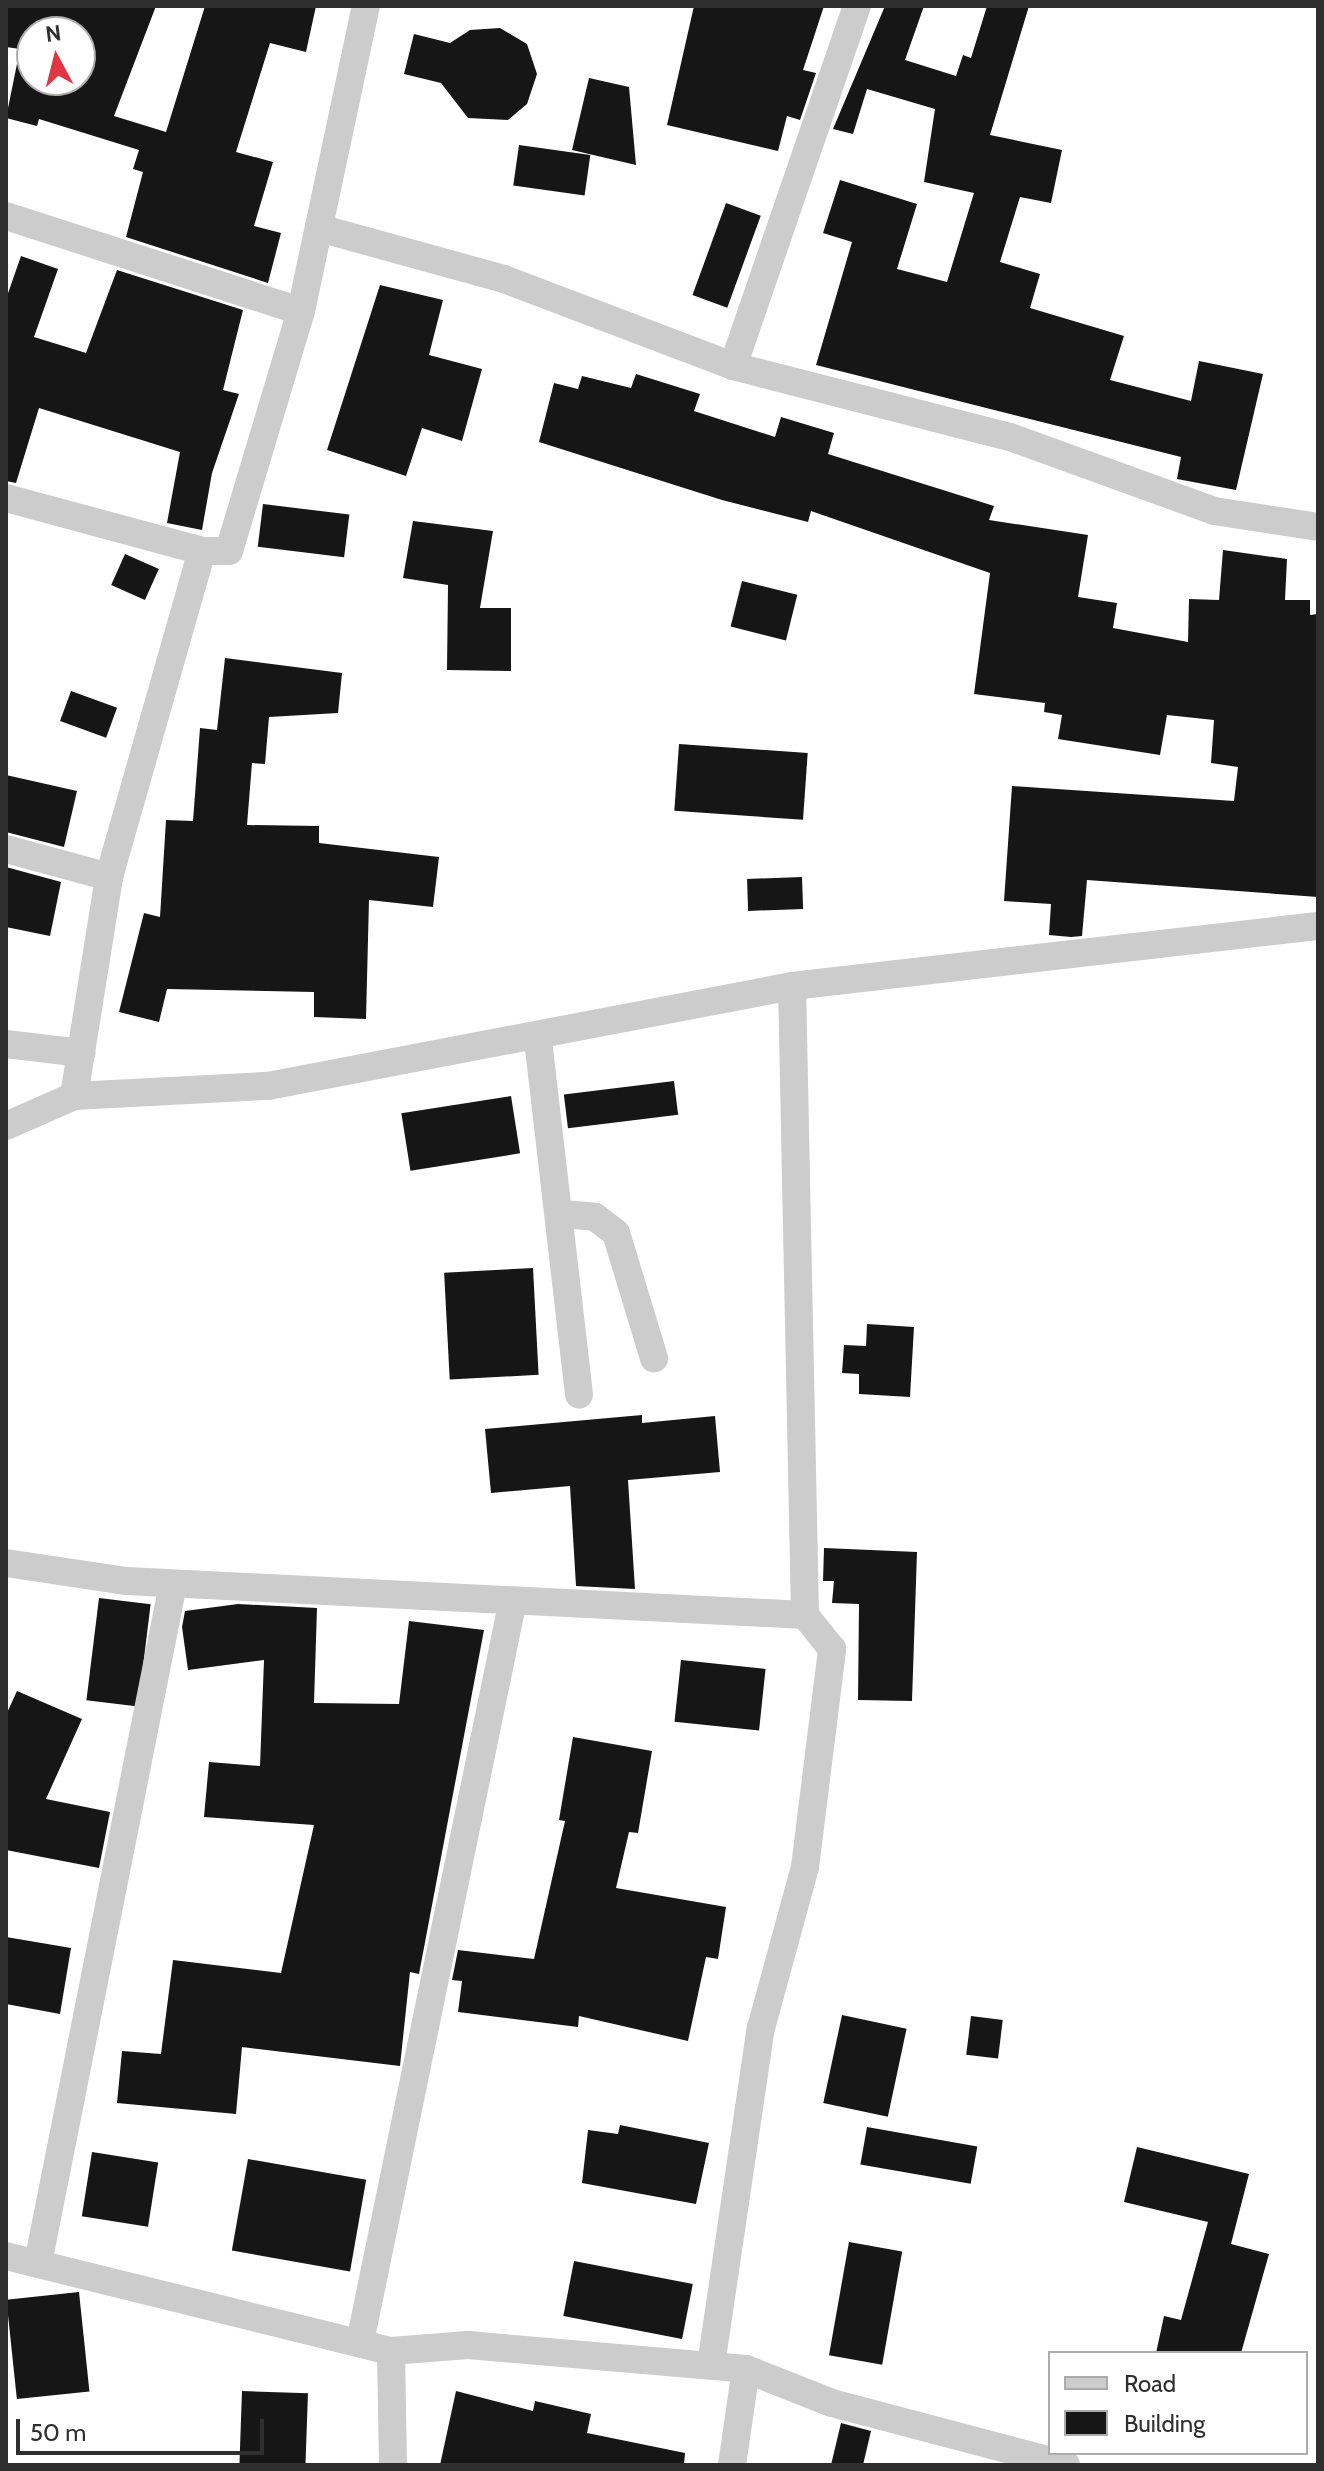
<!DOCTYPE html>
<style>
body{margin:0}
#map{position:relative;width:1324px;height:2471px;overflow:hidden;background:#fff;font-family:Cabin,sans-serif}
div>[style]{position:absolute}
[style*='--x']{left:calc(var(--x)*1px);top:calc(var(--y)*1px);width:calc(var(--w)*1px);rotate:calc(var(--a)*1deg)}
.building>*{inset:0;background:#161616;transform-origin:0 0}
.minor>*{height:28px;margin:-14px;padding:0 14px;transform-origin:14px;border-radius:14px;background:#ccc}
span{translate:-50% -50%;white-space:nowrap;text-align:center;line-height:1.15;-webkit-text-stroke:8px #fff;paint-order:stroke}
.frame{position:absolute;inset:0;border:8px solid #2f2f2f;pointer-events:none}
.legend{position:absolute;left:1048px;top:2351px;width:260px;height:104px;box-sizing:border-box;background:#fff;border:2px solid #acacac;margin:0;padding:10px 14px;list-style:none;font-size:24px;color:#2f2f2f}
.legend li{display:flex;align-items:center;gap:16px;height:40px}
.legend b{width:40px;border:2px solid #acacac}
.north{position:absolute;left:16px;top:16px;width:80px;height:80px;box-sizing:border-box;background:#fff;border:2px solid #acacac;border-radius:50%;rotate:353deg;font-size:22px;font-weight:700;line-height:32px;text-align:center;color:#2f2f2f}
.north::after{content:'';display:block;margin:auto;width:28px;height:36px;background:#e03643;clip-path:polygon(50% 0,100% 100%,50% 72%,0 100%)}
.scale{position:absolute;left:16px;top:2419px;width:248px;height:36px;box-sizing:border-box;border:4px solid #2f2f2f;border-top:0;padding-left:10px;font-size:24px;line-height:28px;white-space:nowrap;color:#2f2f2f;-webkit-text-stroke:6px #fff;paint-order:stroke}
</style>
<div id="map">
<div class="building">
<i style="clip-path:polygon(evenodd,6px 6px,156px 6px,114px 116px,166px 132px,205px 6px,316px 6px,306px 52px,270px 43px,236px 152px,273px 162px,254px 226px,281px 233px,268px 283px,126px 237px,143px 172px,133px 169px,139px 150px,39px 119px,37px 126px,6px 118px,20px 49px,6px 47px,6px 6px,32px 32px,80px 32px,80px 80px,32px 80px,32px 32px)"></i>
<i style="clip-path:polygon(694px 6px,824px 6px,803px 70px,816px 73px,800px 120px,787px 116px,778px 151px,667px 125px)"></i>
<i style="clip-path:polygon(885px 6px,924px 6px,905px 60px,956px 76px,963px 55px,971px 58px,987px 6px,1029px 6px,990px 135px,1062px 150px,1051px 203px,1020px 197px,1000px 262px,1040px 274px,1030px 308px,1124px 336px,1110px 380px,1191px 401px,1199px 361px,1263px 374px,1236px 490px,1177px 479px,1181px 457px,816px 365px,852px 242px,823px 233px,840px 180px,917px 204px,897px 269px,947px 282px,974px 193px,924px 182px,935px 109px,867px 89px,853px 134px,833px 129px)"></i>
<i style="clip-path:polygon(500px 28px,527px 44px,537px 74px,527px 104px,508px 120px,468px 118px,441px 83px,404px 74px,414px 34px,450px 43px,470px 30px)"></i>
<i style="clip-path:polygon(589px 78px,629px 87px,636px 165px,572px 150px)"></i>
<i style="left:519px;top:145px;width:72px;height:41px;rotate:8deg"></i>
<i style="left:726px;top:203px;width:37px;height:98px;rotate:20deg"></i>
<i style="clip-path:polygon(21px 256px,58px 269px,34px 337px,86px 353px,117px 270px,243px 310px,223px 390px,239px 394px,212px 473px,202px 530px,167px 523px,180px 452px,39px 408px,16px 483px,6px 481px,6px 299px)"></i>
<i style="clip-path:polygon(380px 285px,443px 300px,429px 355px,482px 369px,462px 441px,422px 428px,406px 476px,327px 450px)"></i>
<i style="clip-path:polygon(636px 374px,700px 394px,694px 411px,775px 437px,781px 417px,834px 433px,828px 454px,994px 506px,989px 520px,1088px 535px,1078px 597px,1117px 603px,1113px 628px,1188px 642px,1189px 599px,1219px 600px,1223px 550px,1287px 559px,1285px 600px,1310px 600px,1310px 615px,1318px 614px,1318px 897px,1087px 880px,1082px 936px,1071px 937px,1049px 935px,1051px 904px,1004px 901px,1012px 786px,1234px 801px,1238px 767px,1211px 763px,1214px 720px,1167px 715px,1160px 755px,1058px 739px,1062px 715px,1044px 712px,1045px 703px,974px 694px,990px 573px,811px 511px,808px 522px,722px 500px,539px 442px,554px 383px,578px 389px,582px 376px,631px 388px)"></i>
<i style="left:263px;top:504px;width:87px;height:43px;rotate:7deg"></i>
<i style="clip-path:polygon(413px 521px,493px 531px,480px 608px,511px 608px,511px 671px,447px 670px,448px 585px,403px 578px)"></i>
<i style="left:125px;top:554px;width:37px;height:34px;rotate:24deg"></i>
<i style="left:742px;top:581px;width:57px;height:47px;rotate:14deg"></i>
<i style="clip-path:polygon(225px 658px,342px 673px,338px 713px,269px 717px,265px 764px,252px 763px,247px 825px,319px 826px,319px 843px,439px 857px,433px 907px,369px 900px,366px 1019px,314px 1017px,314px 992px,167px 989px,159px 1022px,119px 1012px,144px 913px,160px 917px,166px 820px,193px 821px,200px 728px,217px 730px)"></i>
<i style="left:71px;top:691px;width:49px;height:32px;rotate:20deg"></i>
<i style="left:679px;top:744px;width:129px;height:67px;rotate:4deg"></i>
<i style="clip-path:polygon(6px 775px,77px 791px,64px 847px,6px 832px)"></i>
<i style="clip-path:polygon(6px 867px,61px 882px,50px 936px,6px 927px)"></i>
<i style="left:802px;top:877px;width:32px;height:55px;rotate:88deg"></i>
<i style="left:674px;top:1081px;width:34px;height:111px;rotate:83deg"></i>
<i style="left:511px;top:1096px;width:58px;height:111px;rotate:81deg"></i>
<i style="left:533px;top:1268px;width:107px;height:89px;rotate:87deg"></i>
<i style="clip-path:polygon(867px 1324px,914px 1327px,910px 1397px,859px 1394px,859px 1374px,842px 1373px,844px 1345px,866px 1346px)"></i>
<i style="clip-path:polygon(642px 1415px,642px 1423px,715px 1416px,720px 1472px,628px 1480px,635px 1589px,576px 1586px,570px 1486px,491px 1493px,485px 1429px)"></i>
<i style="clip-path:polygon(824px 1548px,917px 1552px,912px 1701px,858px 1700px,859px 1604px,832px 1603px,834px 1581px,823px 1581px)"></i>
<i style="left:99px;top:1598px;width:52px;height:103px;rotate:7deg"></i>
<i style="clip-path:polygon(238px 1604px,317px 1608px,314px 1703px,399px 1704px,409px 1621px,484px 1630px,419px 1974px,410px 1972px,400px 2066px,242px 2047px,236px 2114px,117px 2103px,122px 2051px,161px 2054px,173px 1960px,281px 1973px,314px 1825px,204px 1817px,209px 1762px,260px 1766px,264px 1660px,188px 1670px,182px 1627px,185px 1611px)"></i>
<i style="left:681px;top:1660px;width:85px;height:62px;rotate:6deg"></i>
<i style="clip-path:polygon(17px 1691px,82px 1719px,46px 1799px,110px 1812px,99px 1868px,6px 1850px,6px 1715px)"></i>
<i style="clip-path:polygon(573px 1737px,652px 1751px,638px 1833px,629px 1832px,616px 1888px,726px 1907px,718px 1959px,706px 1957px,688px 2041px,579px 2016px,578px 2027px,458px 2012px,462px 1981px,452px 1980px,458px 1950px,534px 1959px,565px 1821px,559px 1820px)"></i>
<i style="clip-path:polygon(6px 1937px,71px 1948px,60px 2014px,6px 2004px)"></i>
<i style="left:842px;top:2015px;width:66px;height:90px;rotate:12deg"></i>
<i style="left:971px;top:2016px;width:32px;height:39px;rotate:7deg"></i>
<i style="clip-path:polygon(620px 2125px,709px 2143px,696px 2204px,582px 2183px,588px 2130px,618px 2134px)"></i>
<i style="left:867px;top:2127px;width:112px;height:38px;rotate:10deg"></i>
<i style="clip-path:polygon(1137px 2147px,1249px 2174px,1231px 2244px,1269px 2254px,1241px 2353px,1156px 2353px,1164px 2316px,1181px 2320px,1208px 2222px,1124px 2202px)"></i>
<i style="left:92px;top:2152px;width:67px;height:65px;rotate:9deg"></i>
<i style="left:248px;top:2159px;width:120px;height:93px;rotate:10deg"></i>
<i style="left:849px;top:2242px;width:54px;height:115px;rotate:10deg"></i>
<i style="left:574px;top:2261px;width:121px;height:56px;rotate:11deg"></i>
<i style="left:79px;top:2292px;width:100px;height:73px;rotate:84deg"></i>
<i style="left:242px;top:2391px;width:66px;height:74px;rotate:2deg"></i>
<i style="clip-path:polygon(456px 2391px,533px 2411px,535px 2401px,591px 2414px,587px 2433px,685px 2453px,684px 2465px,440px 2465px)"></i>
<i style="clip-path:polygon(841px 2423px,871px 2431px,863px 2465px,831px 2465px)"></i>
</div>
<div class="minor">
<i style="--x:6;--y:216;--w:310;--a:17.9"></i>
<i style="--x:319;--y:228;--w:192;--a:15.4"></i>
<i style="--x:504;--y:279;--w:245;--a:20.8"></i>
<i style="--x:733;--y:366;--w:286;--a:14.4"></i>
<i style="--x:1010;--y:437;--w:217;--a:19.9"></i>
<i style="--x:1214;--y:511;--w:105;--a:8.7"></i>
<i style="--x:733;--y:366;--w:381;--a:-71"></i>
<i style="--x:6;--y:498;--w:203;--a:15.1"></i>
<i style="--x:6;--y:849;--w:107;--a:15.2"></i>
<i style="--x:538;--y:1040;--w:357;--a:83.4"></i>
<i style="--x:6;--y:1044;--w:76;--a:6.8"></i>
<i style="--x:74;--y:1096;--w:222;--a:-80.9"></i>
<i style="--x:109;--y:877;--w:339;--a:-74.1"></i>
<i style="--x:202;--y:551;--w:27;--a:0"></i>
<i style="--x:229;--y:551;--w:251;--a:-73.3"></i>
<i style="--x:301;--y:311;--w:312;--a:-78"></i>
<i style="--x:6;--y:1126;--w:74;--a:-23.8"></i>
<i style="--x:74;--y:1096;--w:194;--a:-3"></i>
<i style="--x:268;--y:1086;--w:533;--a:-10.8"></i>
<i style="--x:792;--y:986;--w:529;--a:-6.51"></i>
<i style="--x:563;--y:1214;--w:32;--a:5"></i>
<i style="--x:595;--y:1217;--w:26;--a:37"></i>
<i style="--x:616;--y:1233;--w:131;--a:73.1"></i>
<i style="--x:6;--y:1563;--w:122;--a:8.5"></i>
<i style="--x:127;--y:1581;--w:679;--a:2.87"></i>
<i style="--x:6;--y:2256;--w:397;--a:13.9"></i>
<i style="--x:391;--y:2351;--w:77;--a:-4.5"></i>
<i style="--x:468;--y:2345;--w:279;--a:4.9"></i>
<i style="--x:746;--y:2369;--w:92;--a:21.6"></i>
<i style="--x:832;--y:2403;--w:242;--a:14.8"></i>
<i style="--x:38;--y:2263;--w:692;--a:-78.75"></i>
<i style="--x:360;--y:2342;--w:753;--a:-78.35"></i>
<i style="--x:391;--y:2351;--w:114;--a:89"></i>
<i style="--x:711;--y:2365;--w:341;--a:-81.6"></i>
<i style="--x:761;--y:2028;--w:167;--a:-74.7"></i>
<i style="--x:805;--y:1867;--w:220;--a:-82.9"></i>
<i style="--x:832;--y:1649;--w:43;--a:-128.5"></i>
<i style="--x:805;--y:1615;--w:629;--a:-91.18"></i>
<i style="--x:732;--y:2465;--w:97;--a:-81.7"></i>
</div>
<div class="frame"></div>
<ul class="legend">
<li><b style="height:10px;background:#ccc"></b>Road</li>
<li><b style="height:22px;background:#161616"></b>Building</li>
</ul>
<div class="north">N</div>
<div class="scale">50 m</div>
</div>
